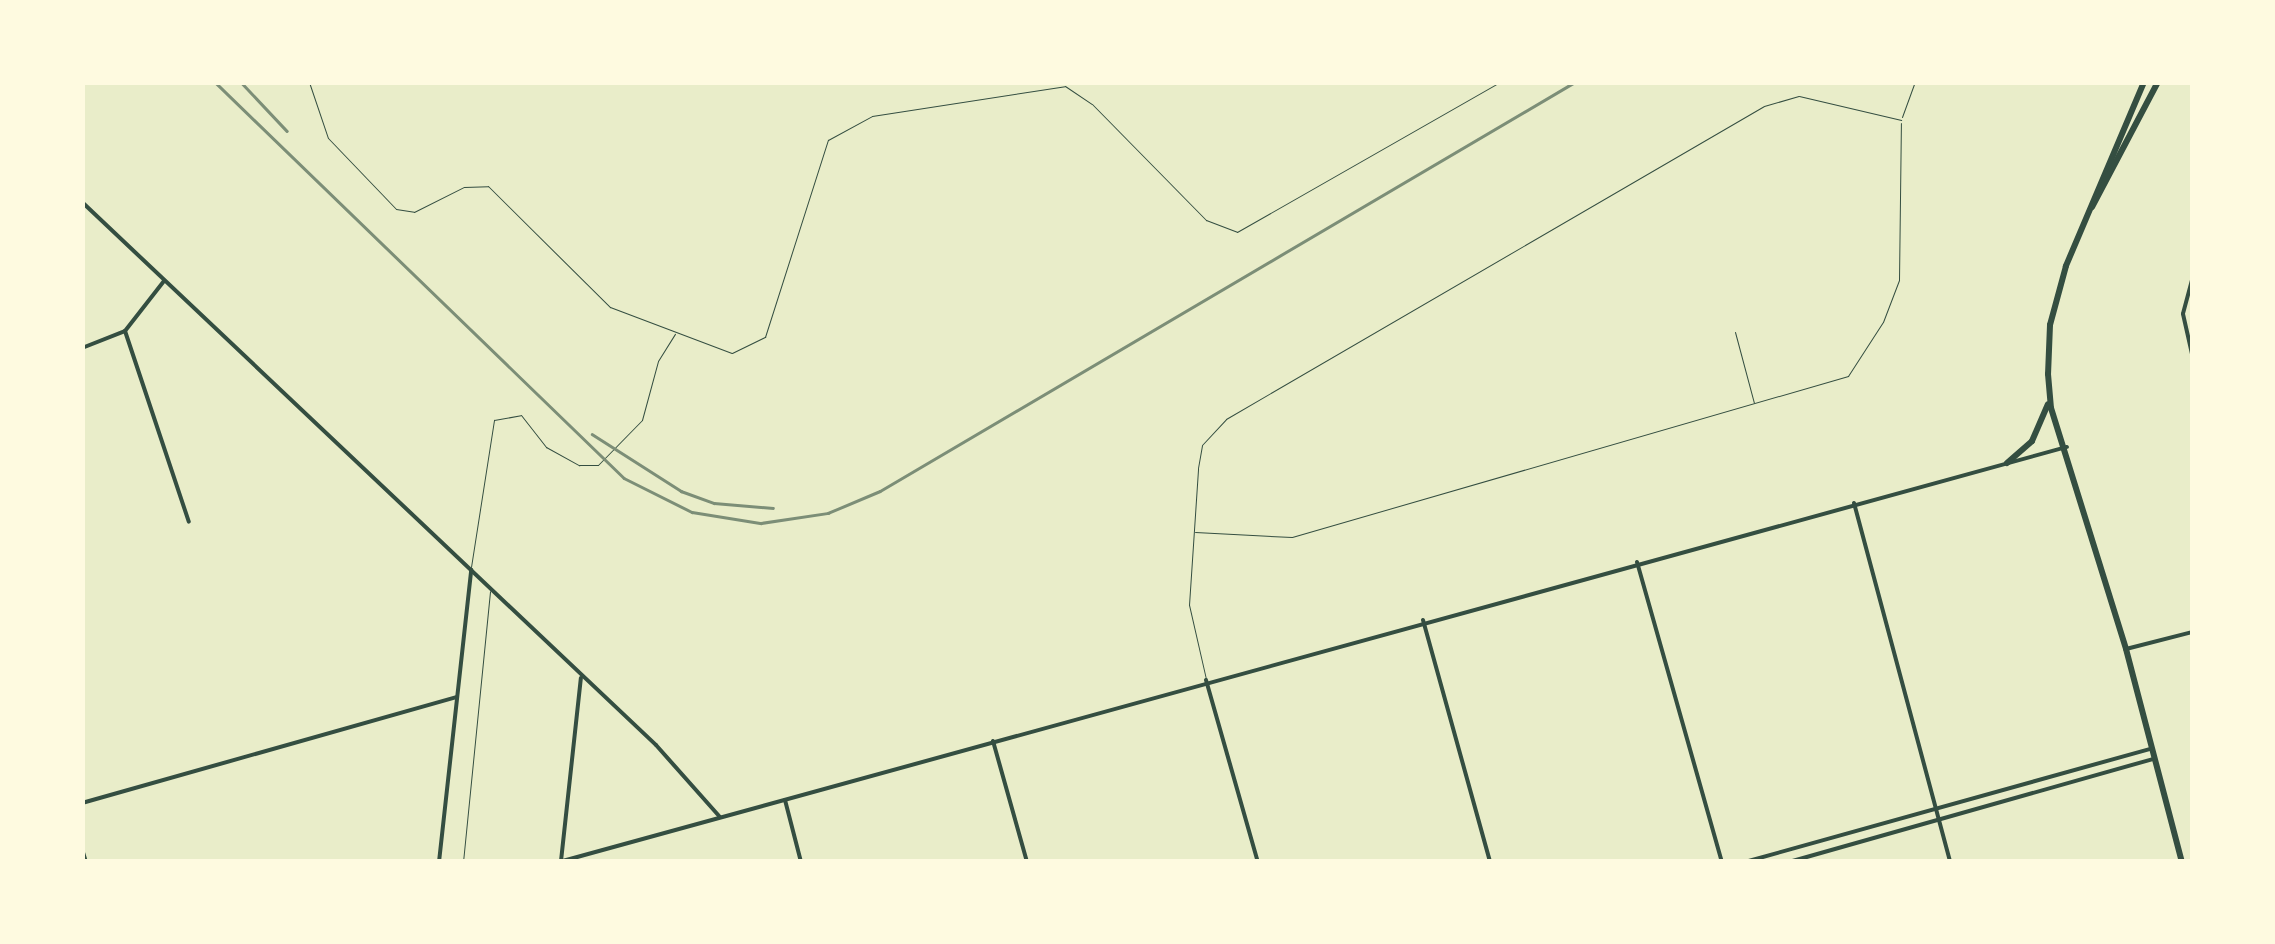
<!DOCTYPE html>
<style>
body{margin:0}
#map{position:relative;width:2275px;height:944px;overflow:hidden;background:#e9edc9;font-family:"IBM Plex Sans",sans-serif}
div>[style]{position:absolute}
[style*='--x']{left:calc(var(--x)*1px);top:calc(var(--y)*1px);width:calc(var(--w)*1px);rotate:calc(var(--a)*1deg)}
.service>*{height:1px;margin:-0.5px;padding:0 0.5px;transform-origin:0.5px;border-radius:0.5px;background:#344e41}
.minor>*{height:4px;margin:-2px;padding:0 2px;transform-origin:2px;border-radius:2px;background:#344e41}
.trunk>*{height:6px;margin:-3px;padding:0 3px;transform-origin:3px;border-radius:3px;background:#344e41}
.rail>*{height:2.5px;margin:-1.25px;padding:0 1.25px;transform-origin:1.25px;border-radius:1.25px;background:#7c8e77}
span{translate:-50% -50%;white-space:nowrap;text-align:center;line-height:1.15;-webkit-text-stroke:10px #fefae0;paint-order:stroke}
.frame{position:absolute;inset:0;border:85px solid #fefae0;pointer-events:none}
</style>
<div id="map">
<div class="service">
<i style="--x:309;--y:82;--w:59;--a:71.3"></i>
<i style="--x:328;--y:138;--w:98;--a:46.2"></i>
<i style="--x:396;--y:209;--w:18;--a:9"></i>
<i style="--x:414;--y:212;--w:56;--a:-26.6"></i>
<i style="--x:464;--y:187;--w:24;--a:-2"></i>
<i style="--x:488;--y:186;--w:172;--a:44.8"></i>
<i style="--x:610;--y:307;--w:130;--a:20.7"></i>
<i style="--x:732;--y:353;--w:37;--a:-26"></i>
<i style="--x:765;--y:337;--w:207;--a:-72.3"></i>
<i style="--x:828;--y:140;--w:50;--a:-28.6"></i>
<i style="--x:872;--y:116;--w:195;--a:-8.8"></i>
<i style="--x:1065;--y:86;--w:32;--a:34"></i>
<i style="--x:1092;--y:104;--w:163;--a:45.5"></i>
<i style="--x:1206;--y:220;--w:33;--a:21"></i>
<i style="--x:1237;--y:232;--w:303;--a:-29.7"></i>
<i style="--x:1902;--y:117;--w:37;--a:-70"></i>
<i style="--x:1735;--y:332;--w:73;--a:75"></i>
<i style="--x:1195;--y:532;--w:97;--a:3"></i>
<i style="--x:1292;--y:537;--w:579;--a:-16.15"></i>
<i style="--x:1848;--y:376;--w:64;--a:-57.1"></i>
<i style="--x:1883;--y:322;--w:45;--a:-69.1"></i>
<i style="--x:1899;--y:280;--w:157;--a:-89.3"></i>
<i style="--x:471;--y:567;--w:149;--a:-81.1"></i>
<i style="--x:494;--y:420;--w:27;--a:-10"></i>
<i style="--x:521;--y:415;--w:41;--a:52"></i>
<i style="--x:546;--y:447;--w:38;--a:29"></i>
<i style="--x:579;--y:465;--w:19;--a:0"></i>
<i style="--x:598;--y:465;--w:63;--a:-45.6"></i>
<i style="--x:642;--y:420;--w:61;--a:-74.8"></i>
<i style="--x:658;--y:361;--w:32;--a:-58"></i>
<i style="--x:1206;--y:679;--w:76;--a:-102.9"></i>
<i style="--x:1189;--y:605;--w:137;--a:-86.2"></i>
<i style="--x:1198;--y:468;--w:23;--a:-80"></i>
<i style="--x:1202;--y:445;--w:35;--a:-47"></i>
<i style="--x:1226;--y:419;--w:622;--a:-30.19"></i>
<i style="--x:1764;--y:106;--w:36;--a:-16"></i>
<i style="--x:1799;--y:96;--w:105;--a:13.2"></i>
<i style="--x:463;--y:862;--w:272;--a:-84.3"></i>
</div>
<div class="minor">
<i style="--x:82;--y:202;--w:790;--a:43.41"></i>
<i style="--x:656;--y:745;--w:96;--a:48.4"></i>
<i style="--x:2192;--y:280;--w:35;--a:105"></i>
<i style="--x:2183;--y:314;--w:41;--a:77.3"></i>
<i style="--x:125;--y:331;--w:201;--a:71.5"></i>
<i style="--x:82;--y:348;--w:46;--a:-21.6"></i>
<i style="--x:125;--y:331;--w:63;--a:-52"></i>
<i style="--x:1854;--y:503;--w:372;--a:75"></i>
<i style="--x:1637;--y:562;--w:312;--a:74.2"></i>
<i style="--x:1423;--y:620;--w:251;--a:74.5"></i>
<i style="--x:2126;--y:649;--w:68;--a:-14.4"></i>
<i style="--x:1206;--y:680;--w:189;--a:74.1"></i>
<i style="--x:993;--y:741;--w:126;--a:74.3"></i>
<i style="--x:785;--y:800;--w:64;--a:75.5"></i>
<i style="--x:82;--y:803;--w:389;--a:-15.8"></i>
<i style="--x:82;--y:849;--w:14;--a:73"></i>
<i style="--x:561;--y:861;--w:184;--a:-83.8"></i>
<i style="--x:439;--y:862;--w:294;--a:-83.7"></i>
<i style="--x:559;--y:862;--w:1564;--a:-15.39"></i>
<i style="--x:1745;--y:862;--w:420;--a:-15.6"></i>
<i style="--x:1789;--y:862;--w:379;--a:-15.8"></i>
</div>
<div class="trunk">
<i style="--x:2144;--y:82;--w:200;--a:113"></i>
<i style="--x:2066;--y:266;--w:61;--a:105.2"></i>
<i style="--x:2050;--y:325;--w:49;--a:92.3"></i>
<i style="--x:2048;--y:374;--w:34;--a:85"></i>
<i style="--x:2051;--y:408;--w:252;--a:72.7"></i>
<i style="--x:2126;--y:649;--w:220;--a:75.3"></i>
<i style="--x:2092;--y:207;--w:141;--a:-62.2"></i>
<i style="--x:2007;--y:463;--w:33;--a:-41"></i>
<i style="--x:2032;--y:441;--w:40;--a:-66.6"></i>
</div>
<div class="rail">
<i style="--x:215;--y:82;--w:569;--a:44.07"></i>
<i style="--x:624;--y:478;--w:76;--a:26.6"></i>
<i style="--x:692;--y:512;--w:70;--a:9.1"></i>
<i style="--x:761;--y:523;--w:68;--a:-8.5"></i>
<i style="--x:828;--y:513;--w:56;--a:-22.9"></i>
<i style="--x:880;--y:491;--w:806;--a:-30.48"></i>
<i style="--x:241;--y:82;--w:67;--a:46.8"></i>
<i style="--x:592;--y:434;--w:106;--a:32.6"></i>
<i style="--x:681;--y:491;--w:35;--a:20"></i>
<i style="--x:714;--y:503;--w:59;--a:4.8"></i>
</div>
<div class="frame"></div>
</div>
